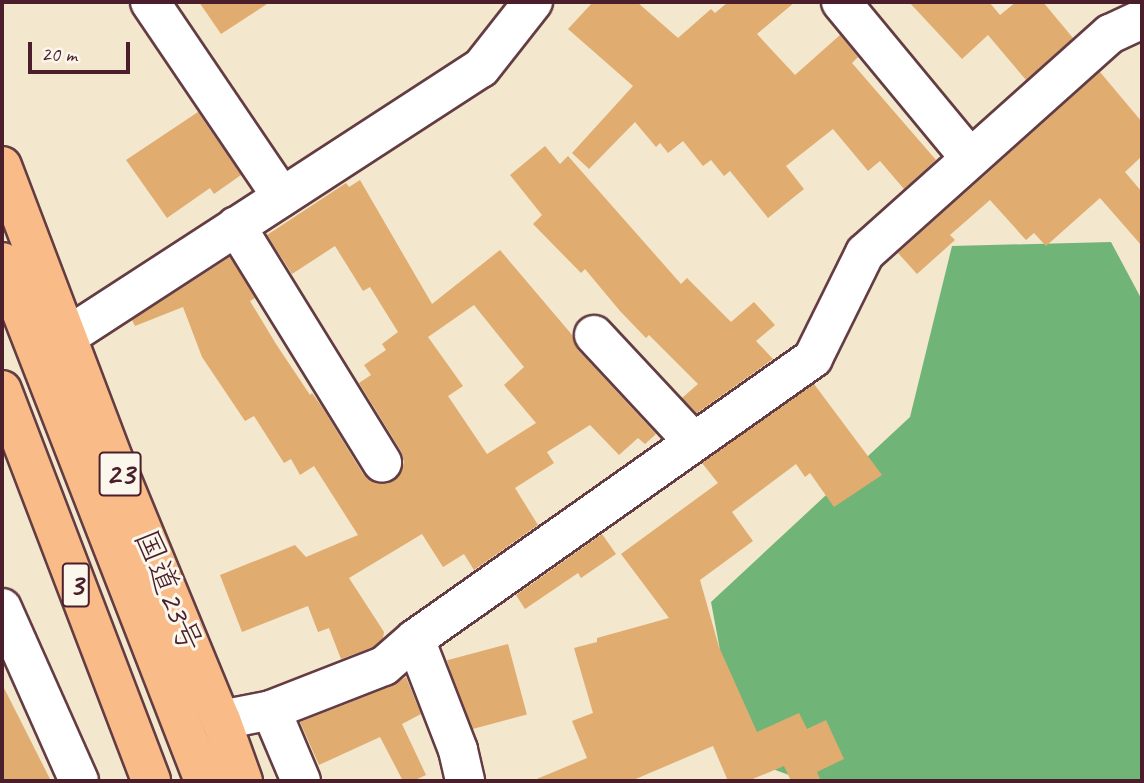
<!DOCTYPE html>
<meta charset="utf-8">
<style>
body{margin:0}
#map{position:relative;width:1144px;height:783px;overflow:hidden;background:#f3e7cd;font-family:Caveat,"Klee One",sans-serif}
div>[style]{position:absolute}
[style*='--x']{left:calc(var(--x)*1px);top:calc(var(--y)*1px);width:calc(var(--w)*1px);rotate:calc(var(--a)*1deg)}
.forest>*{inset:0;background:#70b478}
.building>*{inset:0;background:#e1ac70;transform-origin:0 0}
.roads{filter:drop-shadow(2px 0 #633d43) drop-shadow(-2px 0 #633d43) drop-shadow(0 2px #633d43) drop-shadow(0 -2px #633d43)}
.minor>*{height:38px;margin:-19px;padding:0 19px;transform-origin:19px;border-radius:19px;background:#fff}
.highway>*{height:38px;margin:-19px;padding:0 19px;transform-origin:19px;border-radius:19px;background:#f9bc89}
span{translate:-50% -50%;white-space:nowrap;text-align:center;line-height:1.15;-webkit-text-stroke:6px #fbf7ec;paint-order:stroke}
.shield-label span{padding:2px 5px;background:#fbf7ec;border:2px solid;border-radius:5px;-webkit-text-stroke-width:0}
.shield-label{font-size:32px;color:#4a1f2b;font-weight:700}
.street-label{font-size:33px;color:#4a1f2b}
.frame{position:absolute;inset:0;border:4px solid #4a1f2b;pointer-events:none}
.scale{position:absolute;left:28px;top:42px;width:102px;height:32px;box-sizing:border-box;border:4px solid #4a1f2b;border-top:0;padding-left:9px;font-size:21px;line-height:24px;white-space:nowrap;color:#4a1f2b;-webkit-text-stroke:5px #fbf7ec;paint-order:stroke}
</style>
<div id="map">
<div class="forest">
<i style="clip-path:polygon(1111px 242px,1142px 300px,1142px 781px,805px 781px,740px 757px,711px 602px,910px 417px,952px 246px)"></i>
</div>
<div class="building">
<i style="clip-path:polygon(199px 2px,270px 2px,221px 34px)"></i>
<i style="clip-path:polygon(593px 2px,637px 2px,678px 38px,711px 9px,715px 13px,728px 2px,795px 2px,757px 34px,795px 75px,840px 35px,858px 57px,852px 63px,936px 160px,904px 189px,880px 161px,868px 171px,833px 129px,786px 166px,804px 189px,768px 218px,730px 171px,724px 176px,711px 160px,703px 166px,683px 141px,668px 153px,660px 143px,656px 147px,635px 122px,589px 169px,572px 153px,633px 86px,568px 29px)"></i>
<i style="clip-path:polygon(909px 2px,989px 2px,1000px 15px,1016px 2px,1043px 2px,1073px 38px,1026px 80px,988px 35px,962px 59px)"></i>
<i style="clip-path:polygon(1100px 72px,1142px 122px,1142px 156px,1125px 172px,1142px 192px,1142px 246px,1100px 198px,1046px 246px,1034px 233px,1026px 240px,990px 200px,950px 235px,955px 240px,917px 274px,898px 253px)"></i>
<i style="clip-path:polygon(198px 112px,241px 175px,214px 194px,210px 188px,167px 218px,126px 160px)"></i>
<i style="clip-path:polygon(545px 146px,560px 164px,568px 156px,681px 284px,687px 278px,731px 322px,754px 302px,775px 325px,756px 341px,773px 359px,697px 413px,682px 398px,698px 384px,649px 335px,646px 338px,620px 311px,585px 269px,581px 273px,533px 224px,542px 215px,510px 175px)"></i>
<i style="clip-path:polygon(evenodd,360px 180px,432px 304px,500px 250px,573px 336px,578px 350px,656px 434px,645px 444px,638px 438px,619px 455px,590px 425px,547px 452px,554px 463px,515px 488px,538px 525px,474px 570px,464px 554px,443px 567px,422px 534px,349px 578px,384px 632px,383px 638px,373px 647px,341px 659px,329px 628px,318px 632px,308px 606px,242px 632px,220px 575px,295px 545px,306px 557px,358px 535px,314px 466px,300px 475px,291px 459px,284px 463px,254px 416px,245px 421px,202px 357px,183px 307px,135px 326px,132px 320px,230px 257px,255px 298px,250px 301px,276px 344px,310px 395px,312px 393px,322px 407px,363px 474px,371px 481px,382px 484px,394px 480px,401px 473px,404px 462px,401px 451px,359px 383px,371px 375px,364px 365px,386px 350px,382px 344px,398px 332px,370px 287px,363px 291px,335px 246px,292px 274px,267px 235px,346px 183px,349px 187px,360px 180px,474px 305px,524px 367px,504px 385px,536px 423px,487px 454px,448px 396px,463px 386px,428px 337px,474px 305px)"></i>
<i style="clip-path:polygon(814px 384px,882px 475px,834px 507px,810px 473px,805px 477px,796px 464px,732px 512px,753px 541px,700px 580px,719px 647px,757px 732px,799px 713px,807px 729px,826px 720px,844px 759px,817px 772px,821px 781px,791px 781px,784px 766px,748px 781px,728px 781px,713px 746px,631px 781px,532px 781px,587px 758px,572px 721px,593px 713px,574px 648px,597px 642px,597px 638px,669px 618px,621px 554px,718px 483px,702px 463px)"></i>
<i style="clip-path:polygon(602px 534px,616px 554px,581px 578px,578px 573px,525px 609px,516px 595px)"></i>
<i style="left:508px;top:644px;width:73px;height:63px;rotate:75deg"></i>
<i style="clip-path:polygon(406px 677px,421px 714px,402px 724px,426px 775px,413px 781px,403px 781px,380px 737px,319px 765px,300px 722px,392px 686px)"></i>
<i style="clip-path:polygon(2px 684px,51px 781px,2px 781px)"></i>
</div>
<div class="roads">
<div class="minor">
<i style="--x:150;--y:2;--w:235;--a:55.9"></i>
<i style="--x:841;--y:2;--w:202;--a:50.4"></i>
<i style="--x:236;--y:226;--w:278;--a:58.3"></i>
<i style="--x:594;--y:335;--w:145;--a:47"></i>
<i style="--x:68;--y:336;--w:492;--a:-33"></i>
<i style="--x:481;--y:68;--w:84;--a:-51.8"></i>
<i style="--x:2;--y:608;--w:189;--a:66"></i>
<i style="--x:415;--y:639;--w:119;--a:68.8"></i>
<i style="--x:458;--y:750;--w:32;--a:77"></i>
<i style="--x:271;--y:710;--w:77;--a:67.1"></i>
<i style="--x:221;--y:720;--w:51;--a:-11.3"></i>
<i style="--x:271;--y:710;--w:121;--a:-21.3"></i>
<i style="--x:384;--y:666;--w:41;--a:-41.1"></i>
<i style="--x:415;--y:639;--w:487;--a:-35.2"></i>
<i style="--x:813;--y:358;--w:117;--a:-63.7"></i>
<i style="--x:865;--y:253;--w:329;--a:-41.8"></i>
<i style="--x:1110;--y:34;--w:35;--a:-25"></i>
</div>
<div class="highway">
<i style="--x:2;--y:166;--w:316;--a:69.2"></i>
<i style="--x:114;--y:461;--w:280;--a:67.6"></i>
<i style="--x:221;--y:720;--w:65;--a:70.2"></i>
<i style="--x:2;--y:262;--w:557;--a:68.73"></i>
<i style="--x:2;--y:390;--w:418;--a:69.1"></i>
</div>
</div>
<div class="shield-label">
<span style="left:120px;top:474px">23</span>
<span style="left:76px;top:585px">3</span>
</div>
<div class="street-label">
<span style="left:168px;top:591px;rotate:68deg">国道23号</span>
</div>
<div class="frame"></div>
<div class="scale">20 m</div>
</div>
